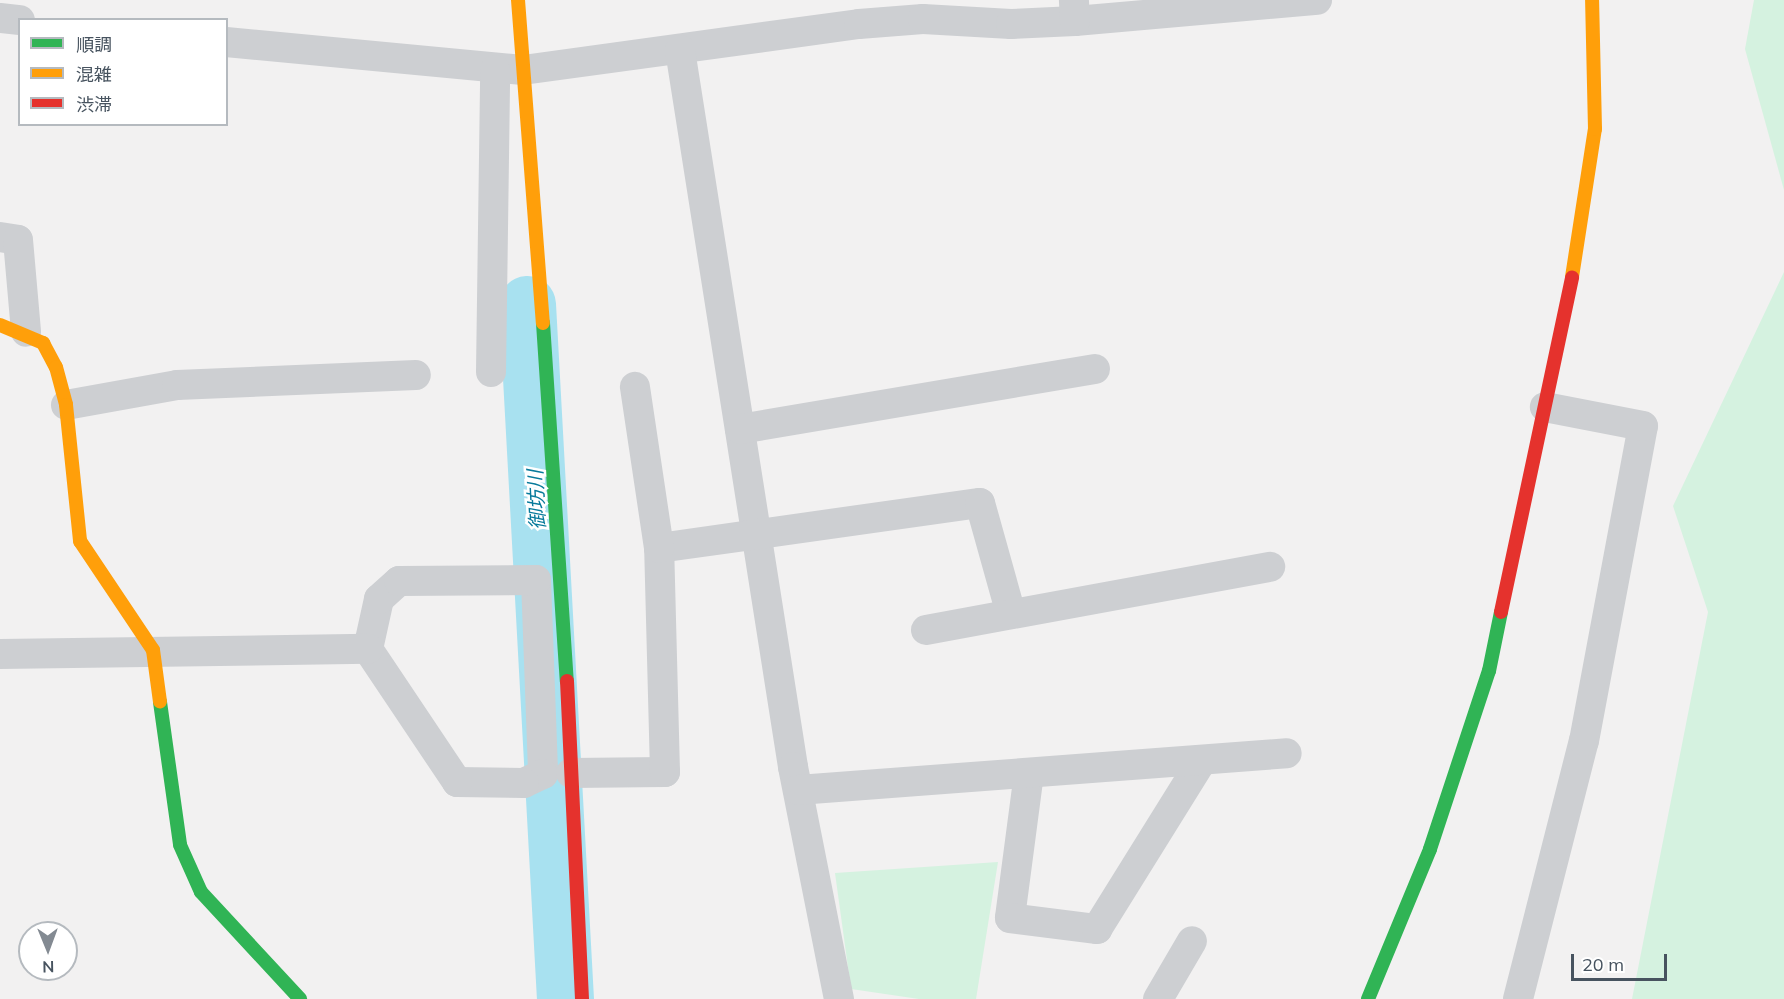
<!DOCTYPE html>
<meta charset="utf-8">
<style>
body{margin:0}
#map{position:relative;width:1784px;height:999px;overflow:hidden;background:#f2f1f1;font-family:Mulish,"Noto Sans JP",sans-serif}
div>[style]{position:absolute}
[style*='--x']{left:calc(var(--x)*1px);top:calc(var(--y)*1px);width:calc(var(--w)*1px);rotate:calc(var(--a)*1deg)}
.green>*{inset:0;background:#d5f2e0}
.river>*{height:57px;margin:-28.5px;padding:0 28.5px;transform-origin:28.5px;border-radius:28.5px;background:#a8e1f0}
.street>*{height:30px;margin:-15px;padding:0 15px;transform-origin:15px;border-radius:15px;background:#cdcfd2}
.fast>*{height:14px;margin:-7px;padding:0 7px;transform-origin:7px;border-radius:7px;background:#30b455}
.slow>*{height:14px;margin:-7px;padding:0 7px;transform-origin:7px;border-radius:7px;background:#ff9f0a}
.jam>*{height:14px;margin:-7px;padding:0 7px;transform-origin:7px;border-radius:7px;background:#e5322d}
span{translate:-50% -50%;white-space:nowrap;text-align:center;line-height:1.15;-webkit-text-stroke:5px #fff;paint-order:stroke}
.water-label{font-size:20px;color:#077a9b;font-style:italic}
.legend{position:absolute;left:18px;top:18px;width:210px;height:108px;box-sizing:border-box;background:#fff;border:2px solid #b5babf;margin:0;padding:8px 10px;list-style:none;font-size:18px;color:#47535f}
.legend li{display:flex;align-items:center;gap:12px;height:30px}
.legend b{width:30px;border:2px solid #b5babf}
.north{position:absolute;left:18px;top:921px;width:60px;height:60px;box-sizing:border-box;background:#fff;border:2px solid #b5babf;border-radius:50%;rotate:179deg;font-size:16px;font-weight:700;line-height:24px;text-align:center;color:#47535f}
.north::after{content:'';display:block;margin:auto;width:21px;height:27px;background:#838a92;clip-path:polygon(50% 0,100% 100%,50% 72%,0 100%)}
.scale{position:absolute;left:1571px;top:954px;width:96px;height:27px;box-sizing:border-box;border:3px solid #47535f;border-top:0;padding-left:8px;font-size:18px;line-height:21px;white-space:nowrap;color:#47535f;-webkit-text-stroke:4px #fff;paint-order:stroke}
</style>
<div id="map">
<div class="green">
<i style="clip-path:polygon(1754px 0,1784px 0,1784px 190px,1745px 49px)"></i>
<i style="clip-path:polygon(1784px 272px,1784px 999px,1632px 999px,1708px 612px,1673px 506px)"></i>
<i style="clip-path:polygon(998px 862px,976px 999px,919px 999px,851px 989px,835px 873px)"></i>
</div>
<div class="river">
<i style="--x:527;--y:304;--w:696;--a:86.87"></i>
</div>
<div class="street">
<i style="--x:0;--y:18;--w:20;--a:6"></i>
<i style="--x:1075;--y:21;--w:243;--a:-5"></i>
<i style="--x:226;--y:42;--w:298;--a:5.4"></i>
<i style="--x:523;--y:70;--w:339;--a:-7.8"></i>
<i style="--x:859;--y:24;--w:64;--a:-4.5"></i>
<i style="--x:923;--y:19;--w:88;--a:3.3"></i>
<i style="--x:1011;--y:24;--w:64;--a:-2.7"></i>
<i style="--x:1075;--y:21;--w:21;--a:-93"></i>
<i style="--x:680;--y:50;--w:726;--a:81.04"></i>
<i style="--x:793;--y:767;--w:237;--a:78.8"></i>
<i style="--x:0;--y:237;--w:18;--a:9"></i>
<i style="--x:18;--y:240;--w:92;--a:85"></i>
<i style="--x:491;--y:372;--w:302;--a:-89.2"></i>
<i style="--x:66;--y:405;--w:113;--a:-10.2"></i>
<i style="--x:177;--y:385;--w:239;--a:-2.4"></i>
<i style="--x:740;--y:429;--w:360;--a:-9.6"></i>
<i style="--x:659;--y:548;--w:324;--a:-8"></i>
<i style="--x:980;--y:503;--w:115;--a:74.4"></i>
<i style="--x:536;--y:580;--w:194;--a:87.9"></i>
<i style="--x:543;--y:774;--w:21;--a:155"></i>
<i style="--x:524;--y:783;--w:67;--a:-179.1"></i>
<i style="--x:457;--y:782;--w:160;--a:-123.8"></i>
<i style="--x:368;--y:649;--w:51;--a:-77.6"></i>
<i style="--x:379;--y:599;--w:27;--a:-42"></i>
<i style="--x:399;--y:581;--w:137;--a:-0.4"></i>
<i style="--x:926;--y:630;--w:350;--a:-10.4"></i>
<i style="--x:0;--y:654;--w:368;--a:-0.8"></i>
<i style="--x:571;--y:773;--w:94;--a:-0.6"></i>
<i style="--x:665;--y:772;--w:224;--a:-91.5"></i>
<i style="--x:659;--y:548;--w:163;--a:-98.5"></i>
<i style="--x:1029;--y:773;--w:146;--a:97.5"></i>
<i style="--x:1010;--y:918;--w:88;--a:7.2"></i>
<i style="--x:1097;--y:929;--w:199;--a:-58.1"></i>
<i style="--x:798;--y:790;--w:490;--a:-4.3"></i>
<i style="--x:1158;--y:999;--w:67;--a:-59.6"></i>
<i style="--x:1518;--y:999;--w:266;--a:-75.7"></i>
<i style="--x:1584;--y:741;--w:320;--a:-79.4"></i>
<i style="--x:1643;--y:426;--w:100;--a:-169"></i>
</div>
<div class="fast">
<i style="--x:543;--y:323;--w:359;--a:86.2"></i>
<i style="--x:160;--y:702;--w:144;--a:82"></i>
<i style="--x:180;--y:845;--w:51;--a:65.9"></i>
<i style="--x:201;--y:892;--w:146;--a:47.2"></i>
<i style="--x:1368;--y:999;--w:162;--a:-67.5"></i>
<i style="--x:1430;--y:849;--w:188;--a:-71.7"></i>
<i style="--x:1489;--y:671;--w:60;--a:-78.5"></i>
</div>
<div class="slow">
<i style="--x:518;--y:0;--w:324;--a:85.6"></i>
<i style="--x:1572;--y:277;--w:150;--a:-81.2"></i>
<i style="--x:1595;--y:129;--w:129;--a:-91.3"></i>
<i style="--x:0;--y:325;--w:47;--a:22.7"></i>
<i style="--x:43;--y:343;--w:27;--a:62"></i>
<i style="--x:56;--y:367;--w:39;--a:75"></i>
<i style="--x:66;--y:405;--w:137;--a:84.1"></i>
<i style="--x:80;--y:541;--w:131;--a:56.2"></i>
<i style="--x:153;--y:650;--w:52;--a:82.3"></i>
</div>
<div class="jam">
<i style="--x:1501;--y:612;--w:342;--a:-78"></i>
<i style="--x:567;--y:681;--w:318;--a:87.3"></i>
</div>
<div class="water-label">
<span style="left:536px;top:500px;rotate:-93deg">御坊川</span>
</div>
<ul class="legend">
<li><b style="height:8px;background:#30b455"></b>順調</li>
<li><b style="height:8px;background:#ff9f0a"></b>混雑</li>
<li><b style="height:8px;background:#e5322d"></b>渋滞</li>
</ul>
<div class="north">N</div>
<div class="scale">20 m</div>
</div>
